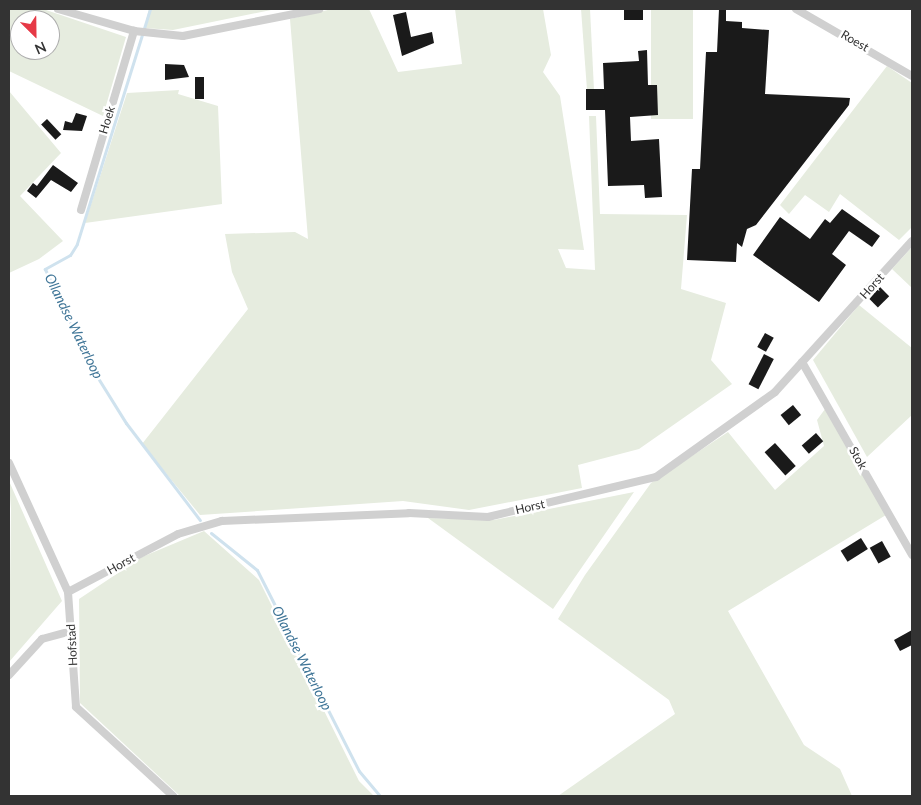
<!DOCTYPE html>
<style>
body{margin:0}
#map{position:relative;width:921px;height:805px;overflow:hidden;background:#fff;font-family:Lato,sans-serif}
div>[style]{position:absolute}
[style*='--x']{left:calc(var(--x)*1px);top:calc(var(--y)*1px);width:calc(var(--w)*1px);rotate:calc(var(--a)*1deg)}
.green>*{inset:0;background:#e6ecdf;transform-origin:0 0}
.stream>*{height:3px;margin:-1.5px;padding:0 1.5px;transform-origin:1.5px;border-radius:1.5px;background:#cfe2ee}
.building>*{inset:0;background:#1a1a1a;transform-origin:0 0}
.minor>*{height:8px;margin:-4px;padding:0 4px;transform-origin:4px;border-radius:4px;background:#d0d0d0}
span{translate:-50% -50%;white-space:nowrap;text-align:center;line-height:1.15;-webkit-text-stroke:5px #fff;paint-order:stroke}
.street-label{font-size:12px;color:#333}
.water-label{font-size:14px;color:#3f7597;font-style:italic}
.frame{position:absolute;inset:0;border:10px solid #333;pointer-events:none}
.north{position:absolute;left:10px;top:10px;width:50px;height:50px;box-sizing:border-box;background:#fff;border:1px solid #adadad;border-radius:50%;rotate:157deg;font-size:14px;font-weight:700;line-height:20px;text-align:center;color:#333}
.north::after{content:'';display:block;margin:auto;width:18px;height:22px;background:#e63946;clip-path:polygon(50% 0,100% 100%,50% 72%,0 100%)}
</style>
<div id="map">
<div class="green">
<i style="clip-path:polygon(evenodd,9px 9px,43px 9px,126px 37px,103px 116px,9px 71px,9px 9px,20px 20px,50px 20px,50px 50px,20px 50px,20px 20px)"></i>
<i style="clip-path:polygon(149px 9px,276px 9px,173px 30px,144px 28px)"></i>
<i style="clip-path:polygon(332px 9px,369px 9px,398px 72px,462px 64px,455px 9px,543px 9px,551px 55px,543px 72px,560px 96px,584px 250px,558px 249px,566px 268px,595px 270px,589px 116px,596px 116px,600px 214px,687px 215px,681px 289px,726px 303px,711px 360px,732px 384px,639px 449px,578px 465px,582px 488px,469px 510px,403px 501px,200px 515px,142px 444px,248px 309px,232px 272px,225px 234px,295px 232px,308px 239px,290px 19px)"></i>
<i style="clip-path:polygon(581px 9px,590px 9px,594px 90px,587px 90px)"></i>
<i style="left:651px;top:9px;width:42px;height:110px"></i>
<i style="clip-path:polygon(887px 66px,912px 83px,912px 227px,899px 240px,840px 194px,829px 212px,805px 195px,789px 214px,780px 205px)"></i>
<i style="clip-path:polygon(179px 90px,178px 94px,218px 106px,222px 204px,85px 223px,127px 93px)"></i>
<i style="clip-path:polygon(9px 91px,61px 153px,20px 196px,63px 241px,39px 259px,9px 273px)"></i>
<i style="clip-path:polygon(912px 247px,912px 288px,892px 269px)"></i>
<i style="clip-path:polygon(859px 305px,912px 348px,912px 415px,867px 457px,813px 360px)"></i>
<i style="clip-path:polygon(825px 409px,886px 515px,728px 611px,804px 745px,840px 769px,852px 796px,558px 796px,675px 714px,669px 700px,558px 619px,585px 575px,651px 483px,728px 432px,775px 490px,824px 446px,817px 420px)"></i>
<i style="clip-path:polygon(9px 481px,62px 601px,9px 662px,11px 509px)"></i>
<i style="clip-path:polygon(634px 492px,553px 609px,428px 518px,494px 520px)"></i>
<i style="clip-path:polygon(204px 531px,259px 580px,359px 781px,374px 796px,180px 796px,80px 703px,79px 599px,142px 557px)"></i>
</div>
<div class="stream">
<i style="--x:150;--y:9;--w:246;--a:107.3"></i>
<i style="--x:77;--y:244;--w:13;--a:122"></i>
<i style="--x:70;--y:255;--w:29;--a:151"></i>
<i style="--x:45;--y:269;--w:102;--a:65.2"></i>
<i style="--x:88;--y:362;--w:72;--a:58.1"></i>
<i style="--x:126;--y:423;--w:122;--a:52.7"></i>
<i style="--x:211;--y:533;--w:59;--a:38.8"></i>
<i style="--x:257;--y:570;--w:225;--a:63.1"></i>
<i style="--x:359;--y:771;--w:33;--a:50"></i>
</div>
<div class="building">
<i style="left:624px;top:9px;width:19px;height:11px"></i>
<i style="clip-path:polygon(719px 9px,726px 9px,726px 21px,742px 22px,742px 28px,769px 30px,765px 94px,850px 98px,849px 105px,756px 225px,747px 229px,742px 247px,737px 243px,736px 262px,687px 260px,692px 169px,700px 169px,706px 52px,717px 52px)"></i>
<i style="clip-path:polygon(406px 12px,411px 37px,432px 32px,434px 43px,402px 56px,393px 15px)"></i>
<i style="clip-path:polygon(647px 50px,648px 85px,657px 85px,658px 115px,630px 117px,631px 141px,659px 139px,662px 197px,645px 198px,644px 185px,608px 186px,605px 110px,586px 110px,586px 89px,604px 89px,603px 63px,639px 61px,638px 51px)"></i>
<i style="clip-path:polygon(165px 64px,184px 65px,189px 77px,165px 80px)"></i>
<i style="left:195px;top:77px;width:9px;height:22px"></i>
<i style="clip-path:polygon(76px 113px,87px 116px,82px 131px,63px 130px,65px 121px,72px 123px)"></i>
<i style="left:47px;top:119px;width:21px;height:8px;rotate:47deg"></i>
<i style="clip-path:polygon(53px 165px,78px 183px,71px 192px,51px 180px,36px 198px,27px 191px,33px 183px,37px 186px)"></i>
<i style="clip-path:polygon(842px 209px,880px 236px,872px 247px,849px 231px,832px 254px,846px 265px,819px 302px,753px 255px,780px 217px,810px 239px,825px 219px,830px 223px)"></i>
<i style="left:880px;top:287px;width:13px;height:16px;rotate:45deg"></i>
<i style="left:765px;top:333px;width:10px;height:16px;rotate:29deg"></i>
<i style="left:764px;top:354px;width:11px;height:34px;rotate:27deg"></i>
<i style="left:793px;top:405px;width:13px;height:16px;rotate:51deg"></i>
<i style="left:816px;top:433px;width:11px;height:19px;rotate:49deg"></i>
<i style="left:775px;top:443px;width:31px;height:14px;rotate:48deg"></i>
<i style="left:861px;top:538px;width:13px;height:24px;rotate:58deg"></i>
<i style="left:882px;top:541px;width:18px;height:14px;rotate:61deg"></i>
<i style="clip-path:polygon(912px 630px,912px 645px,900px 651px,894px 640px)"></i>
</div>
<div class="minor">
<i style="--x:58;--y:9;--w:79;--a:16.1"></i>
<i style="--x:134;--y:31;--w:49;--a:5.8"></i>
<i style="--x:183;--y:36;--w:139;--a:-11.2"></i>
<i style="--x:796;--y:9;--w:134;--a:30"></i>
<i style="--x:81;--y:210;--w:187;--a:-73.5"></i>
<i style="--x:802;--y:362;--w:222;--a:60.3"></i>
<i style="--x:9;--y:463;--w:142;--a:65.4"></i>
<i style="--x:68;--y:592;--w:115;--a:86"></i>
<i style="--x:76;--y:707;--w:132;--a:42.5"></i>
<i style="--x:68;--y:592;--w:124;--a:-27.8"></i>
<i style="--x:178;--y:534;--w:46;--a:-16.5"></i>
<i style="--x:222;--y:521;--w:187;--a:-2.4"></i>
<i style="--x:409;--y:513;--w:79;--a:2.9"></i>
<i style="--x:488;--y:517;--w:173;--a:-13.4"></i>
<i style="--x:656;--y:477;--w:146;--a:-35.5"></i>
<i style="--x:775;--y:392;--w:204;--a:-47.8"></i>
<i style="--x:9;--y:675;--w:49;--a:-47.5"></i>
<i style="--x:42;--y:639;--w:30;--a:-15"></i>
</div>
<div class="street-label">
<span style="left:855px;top:41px;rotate:30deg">Roest</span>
<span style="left:107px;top:120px;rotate:-73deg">Hoek</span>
<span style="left:872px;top:286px;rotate:-48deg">Horst</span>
<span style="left:858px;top:458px;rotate:61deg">Stok</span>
<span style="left:530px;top:507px;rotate:-13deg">Horst</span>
<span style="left:121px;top:564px;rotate:-29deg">Horst</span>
<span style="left:72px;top:645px;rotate:-93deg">Hofstad</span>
</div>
<div class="water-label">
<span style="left:74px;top:326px;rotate:64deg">Ollandse Waterloop</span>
<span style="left:302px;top:658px;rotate:63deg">Ollandse Waterloop</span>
</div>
<div class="frame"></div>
<div class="north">N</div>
</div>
